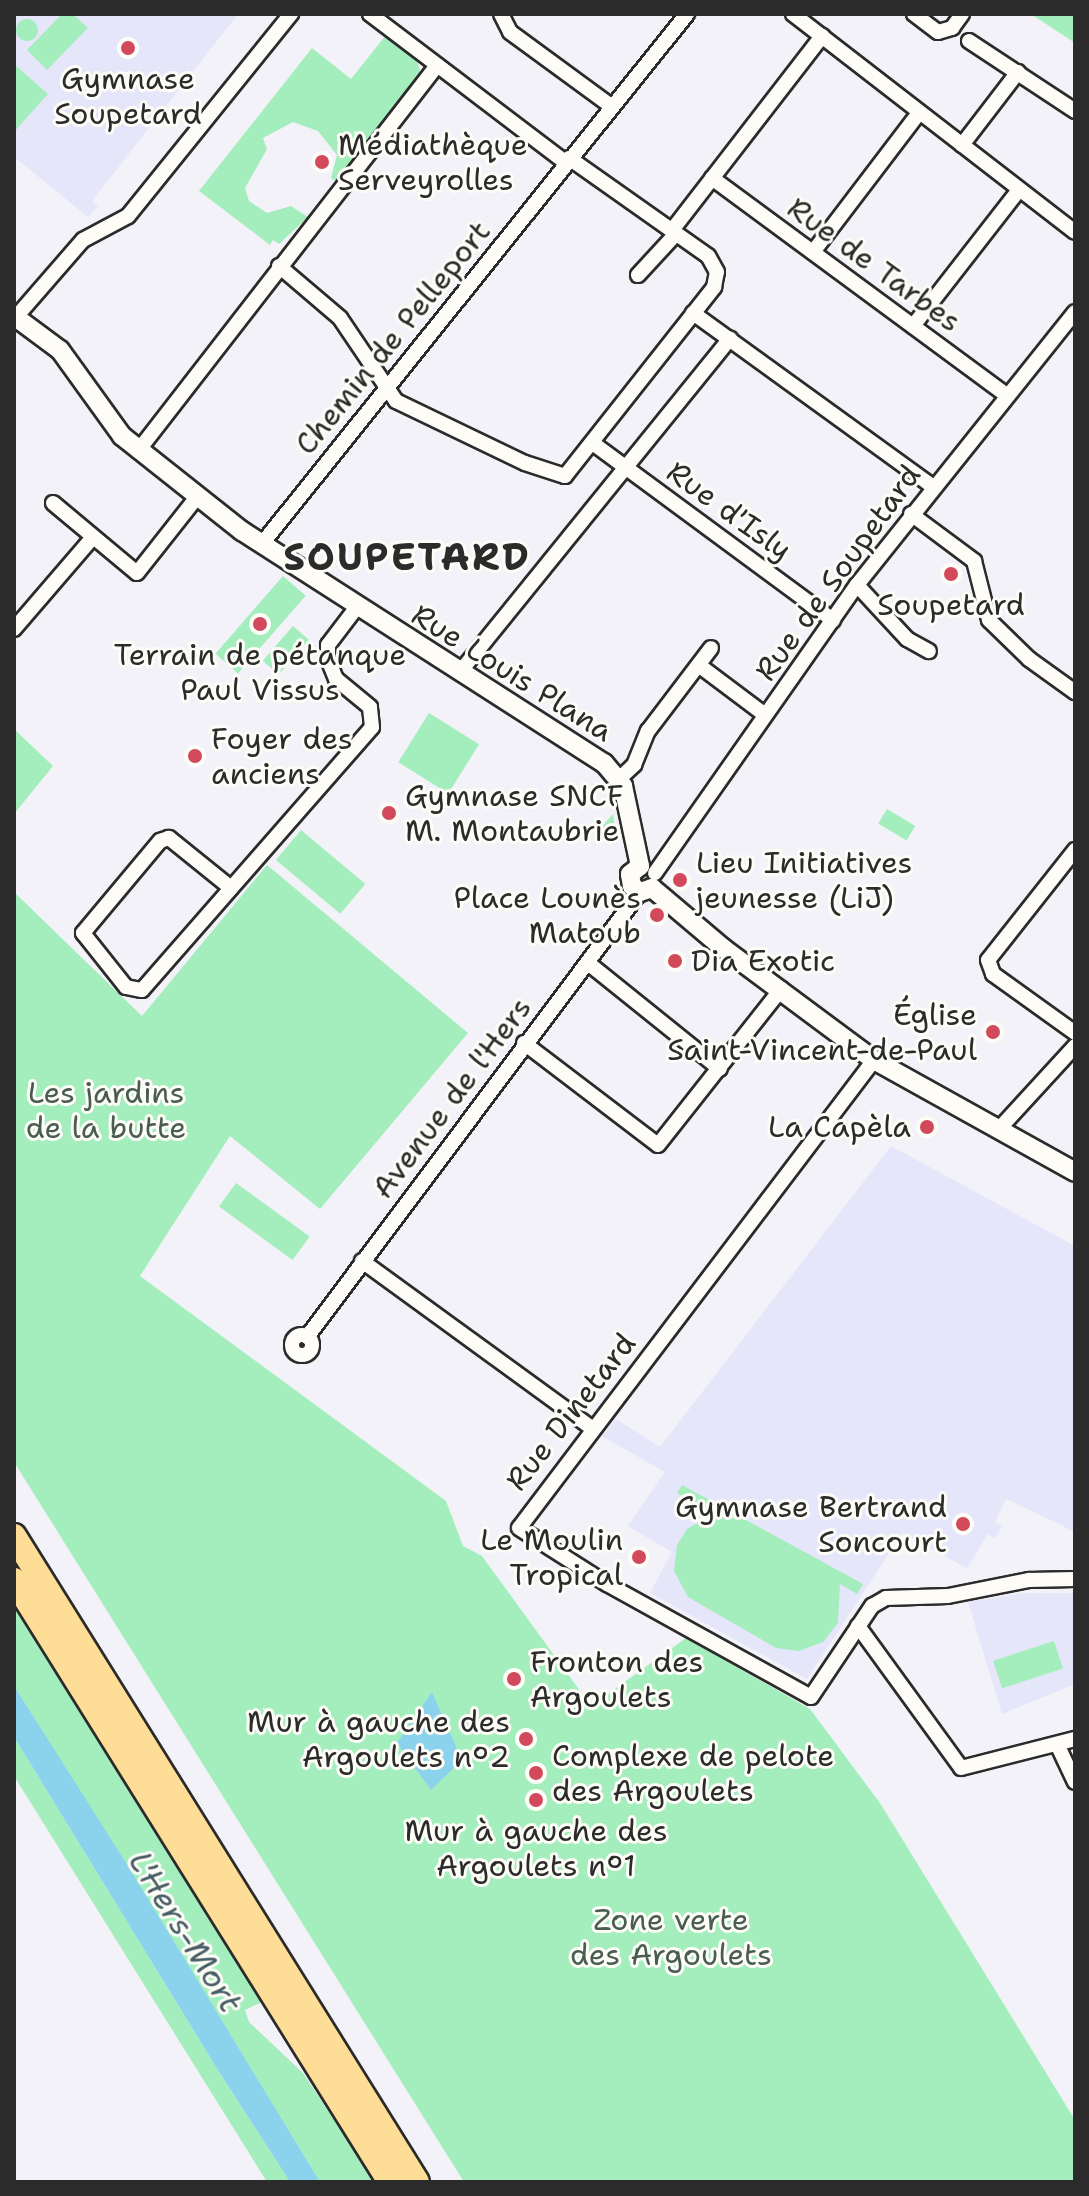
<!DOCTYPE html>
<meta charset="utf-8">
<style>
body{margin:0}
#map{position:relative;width:1089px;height:2196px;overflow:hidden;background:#f2f2f8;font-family:"Shantell Sans",sans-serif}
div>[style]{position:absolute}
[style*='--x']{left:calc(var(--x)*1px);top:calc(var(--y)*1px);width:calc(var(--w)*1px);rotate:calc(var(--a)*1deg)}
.built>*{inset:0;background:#e5e6fa}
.green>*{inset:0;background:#a4eebd;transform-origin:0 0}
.round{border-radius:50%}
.water>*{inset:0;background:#8bd2ed}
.roads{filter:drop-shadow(2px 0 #2b2b2b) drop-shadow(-2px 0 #2b2b2b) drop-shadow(0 2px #2b2b2b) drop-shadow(0 -2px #2b2b2b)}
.street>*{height:14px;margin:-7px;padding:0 7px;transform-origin:7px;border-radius:7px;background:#fdfcf7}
.street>.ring{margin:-7px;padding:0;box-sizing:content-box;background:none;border:14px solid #fdfcf7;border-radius:50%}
.secondary>*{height:18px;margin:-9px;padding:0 9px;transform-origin:9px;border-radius:9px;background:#fdfcf7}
.highway>*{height:24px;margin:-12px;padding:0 12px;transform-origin:12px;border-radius:12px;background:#fedd96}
.dots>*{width:22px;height:22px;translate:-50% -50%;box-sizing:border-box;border:4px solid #fdfcf7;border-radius:50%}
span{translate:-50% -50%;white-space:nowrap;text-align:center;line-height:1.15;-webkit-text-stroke:6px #fdfcf7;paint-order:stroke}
.poi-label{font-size:30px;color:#2b2b2b}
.left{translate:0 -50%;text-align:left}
.right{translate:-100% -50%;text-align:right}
.street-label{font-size:30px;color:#2b2b2b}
.park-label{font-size:30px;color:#495c50}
.water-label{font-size:32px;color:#485d65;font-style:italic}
.district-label{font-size:38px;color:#2b2b2b;font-weight:700;letter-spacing:2px}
.frame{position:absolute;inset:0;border:16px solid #2b2b2b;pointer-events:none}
</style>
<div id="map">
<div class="built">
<i style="clip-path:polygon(14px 14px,238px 14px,92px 201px,98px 206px,88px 217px,14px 157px)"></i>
<i style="clip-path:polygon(891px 1146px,1075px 1246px,1075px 1547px,1073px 1532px,1063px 1526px,1006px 1499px,995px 1522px,1002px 1527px,995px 1538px,988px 1534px,967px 1568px,902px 1533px,807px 1679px,650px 1593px,672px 1552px,628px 1526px,665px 1472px,602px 1436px,616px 1419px,660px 1447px)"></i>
<i style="clip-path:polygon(1024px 1593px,1075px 1593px,1075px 1684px,1002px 1714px,968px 1602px)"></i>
</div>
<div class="green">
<i style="clip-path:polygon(62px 14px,73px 14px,88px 28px,47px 70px,27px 50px)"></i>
<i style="clip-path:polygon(1031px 14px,1075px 14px,1075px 43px)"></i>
<i class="round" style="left:16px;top:19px;width:22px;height:22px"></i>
<i style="clip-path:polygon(386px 35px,416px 57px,420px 72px,337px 182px,331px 178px,337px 155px,318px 131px,293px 122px,263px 138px,267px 149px,245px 188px,249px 201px,267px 213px,291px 206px,308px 217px,279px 244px,273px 240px,270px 245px,199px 191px,312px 48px,351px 79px)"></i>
<i style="clip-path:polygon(14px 64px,48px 94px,14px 132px)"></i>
<i style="left:283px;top:576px;width:30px;height:103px;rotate:41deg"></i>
<i style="left:293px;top:626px;width:21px;height:46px;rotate:41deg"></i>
<i style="left:429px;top:713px;width:59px;height:58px;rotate:32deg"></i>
<i style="clip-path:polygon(14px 729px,53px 766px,14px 814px)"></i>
<i style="left:887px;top:809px;width:33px;height:17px;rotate:31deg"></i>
<i style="clip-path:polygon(613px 814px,617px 843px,613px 844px,597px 832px)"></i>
<i style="left:301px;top:830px;width:84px;height:39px;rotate:40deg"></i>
<i style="clip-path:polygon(267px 865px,468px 1033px,320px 1209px,230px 1136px,140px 1276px,446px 1501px,463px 1546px,482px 1556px,591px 1706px,686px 1638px,810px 1709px,880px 1803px,1075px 2120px,1075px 2182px,464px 2182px,14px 1462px,14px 892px,142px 1016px)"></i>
<i style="left:236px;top:1183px;width:91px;height:29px;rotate:36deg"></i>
<i style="clip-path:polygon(682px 1485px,863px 1584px,857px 1594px,840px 1584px,838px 1623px,823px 1642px,799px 1651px,776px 1648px,688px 1597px,674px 1571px,677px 1545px,687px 1529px,714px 1514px,677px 1493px)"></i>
<i style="clip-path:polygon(14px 1605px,262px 2002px,245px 2010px,249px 2022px,303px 2073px,375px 2182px,320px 2182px,14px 1686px)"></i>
<i style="left:1054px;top:1641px;width:29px;height:64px;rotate:72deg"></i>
<i style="clip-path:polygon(14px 1737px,216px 2067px,290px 2182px,267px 2182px,14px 1776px)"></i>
</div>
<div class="water">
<i style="clip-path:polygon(14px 1686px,128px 1866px,320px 2182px,290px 2182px,216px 2067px,14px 1737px)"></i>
<i style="clip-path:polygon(432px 1692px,462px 1760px,431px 1790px,397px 1743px)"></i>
</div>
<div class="roads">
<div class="street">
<i style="--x:370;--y:14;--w:245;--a:37.2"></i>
<i style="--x:501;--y:14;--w:20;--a:63"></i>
<i style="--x:510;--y:32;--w:125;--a:36.2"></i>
<i style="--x:793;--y:14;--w:356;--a:37.7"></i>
<i style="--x:914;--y:14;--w:30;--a:37"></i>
<i style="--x:938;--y:32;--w:15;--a:-16"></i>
<i style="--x:952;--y:28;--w:17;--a:-54"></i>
<i style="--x:969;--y:41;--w:127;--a:33.4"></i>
<i style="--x:962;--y:145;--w:92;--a:-52.5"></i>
<i style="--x:712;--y:178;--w:364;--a:36.4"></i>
<i style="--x:813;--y:252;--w:175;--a:-52.7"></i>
<i style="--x:279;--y:266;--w:80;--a:40.4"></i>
<i style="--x:340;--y:318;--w:100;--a:56"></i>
<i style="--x:396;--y:401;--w:143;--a:25.7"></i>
<i style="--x:525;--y:463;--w:42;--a:18"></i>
<i style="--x:565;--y:476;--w:241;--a:-51.7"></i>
<i style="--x:714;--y:287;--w:15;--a:-79"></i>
<i style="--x:717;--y:272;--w:18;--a:-119"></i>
<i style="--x:708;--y:256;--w:170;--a:-144.8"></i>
<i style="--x:638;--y:275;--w:53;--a:-47.3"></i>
<i style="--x:674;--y:236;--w:7;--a:-98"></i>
<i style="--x:673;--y:229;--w:244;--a:-52.3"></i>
<i style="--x:693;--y:313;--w:296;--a:35.9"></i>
<i style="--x:16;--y:317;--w:102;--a:-49"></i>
<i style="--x:83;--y:240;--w:51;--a:-28.1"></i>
<i style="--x:128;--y:216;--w:260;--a:-51.1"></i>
<i style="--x:913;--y:326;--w:172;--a:-52.1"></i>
<i style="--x:594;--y:444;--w:297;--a:36.4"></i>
<i style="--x:138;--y:451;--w:488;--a:-52.2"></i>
<i style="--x:53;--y:503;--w:109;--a:39.8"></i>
<i style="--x:137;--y:573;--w:97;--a:-51.7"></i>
<i style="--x:911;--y:514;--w:79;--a:36.7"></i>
<i style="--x:974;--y:561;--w:61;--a:75.7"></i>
<i style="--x:989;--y:620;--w:56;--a:44.3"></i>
<i style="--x:1029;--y:659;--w:57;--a:35.7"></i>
<i style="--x:261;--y:545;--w:681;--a:-51.26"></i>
<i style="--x:857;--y:585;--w:74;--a:47.2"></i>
<i style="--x:907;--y:639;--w:25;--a:29"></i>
<i style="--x:14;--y:629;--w:121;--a:-49.3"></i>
<i style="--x:700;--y:666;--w:81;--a:37"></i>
<i style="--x:460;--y:672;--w:429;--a:-51"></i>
<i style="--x:619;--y:779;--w:21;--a:-43"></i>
<i style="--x:634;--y:765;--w:37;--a:-68"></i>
<i style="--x:648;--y:731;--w:104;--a:-52.8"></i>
<i style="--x:1075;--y:850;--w:140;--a:128.3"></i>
<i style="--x:988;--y:960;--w:15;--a:70"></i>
<i style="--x:993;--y:974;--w:101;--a:35.7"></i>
<i style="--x:655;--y:873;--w:352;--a:-55"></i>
<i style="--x:857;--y:585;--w:349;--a:-51.4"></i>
<i style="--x:231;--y:888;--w:80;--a:-141.1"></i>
<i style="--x:169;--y:838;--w:9;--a:162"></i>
<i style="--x:160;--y:841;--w:120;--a:129.9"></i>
<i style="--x:83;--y:933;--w:69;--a:51.5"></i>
<i style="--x:126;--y:987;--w:16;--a:11"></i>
<i style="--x:142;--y:990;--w:349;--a:-48.8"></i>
<i style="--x:372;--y:727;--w:20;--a:-96"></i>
<i style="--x:370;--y:707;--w:44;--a:-140.5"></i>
<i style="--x:336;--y:679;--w:22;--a:-112"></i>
<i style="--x:328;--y:659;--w:14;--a:-90"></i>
<i style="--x:328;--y:645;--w:48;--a:-52.7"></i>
<i style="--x:588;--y:963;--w:169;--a:38.8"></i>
<i style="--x:524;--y:1043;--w:168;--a:37.3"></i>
<i style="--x:658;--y:1145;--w:199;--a:-51.7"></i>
<i style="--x:874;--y:1060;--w:587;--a:127.18"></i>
<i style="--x:519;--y:1528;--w:104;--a:32.5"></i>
<i style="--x:607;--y:1584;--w:233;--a:29"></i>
<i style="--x:811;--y:1697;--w:110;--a:-56.2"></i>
<i style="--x:872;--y:1606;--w:16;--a:-30"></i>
<i style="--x:886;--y:1598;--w:62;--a:-1.8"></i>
<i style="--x:948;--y:1596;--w:83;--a:-11.2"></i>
<i style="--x:1029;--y:1580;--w:46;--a:-1.2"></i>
<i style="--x:999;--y:1129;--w:113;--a:-47.5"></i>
<i style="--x:362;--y:1261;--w:284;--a:36"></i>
<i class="ring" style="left:292px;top:1335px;width:6px;height:6px"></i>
<i style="--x:307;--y:1337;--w:556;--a:-53.19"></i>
<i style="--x:858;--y:1626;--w:175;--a:54"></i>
<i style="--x:961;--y:1768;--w:118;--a:-14.3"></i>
<i style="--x:1057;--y:1744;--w:42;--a:64.7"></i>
</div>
<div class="secondary">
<i style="--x:14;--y:316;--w:57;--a:36.5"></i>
<i style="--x:60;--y:350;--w:106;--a:54.2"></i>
<i style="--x:122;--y:436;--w:153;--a:38.4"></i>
<i style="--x:242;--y:531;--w:430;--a:32.7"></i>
<i style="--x:604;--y:763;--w:30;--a:50"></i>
<i style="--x:623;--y:786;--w:82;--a:78"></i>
<i style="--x:640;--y:866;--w:13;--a:141"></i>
<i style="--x:630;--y:874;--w:12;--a:81"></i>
<i style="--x:632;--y:886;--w:10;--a:37"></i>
<i style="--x:640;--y:892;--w:13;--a:-18"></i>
<i style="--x:652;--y:888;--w:93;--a:40.2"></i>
<i style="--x:723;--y:948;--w:188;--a:36.6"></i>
<i style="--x:874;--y:1060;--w:230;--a:29.1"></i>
</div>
<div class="highway">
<i style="--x:14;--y:1536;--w:761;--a:58.04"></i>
<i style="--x:14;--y:1580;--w:710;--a:58.01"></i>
</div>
</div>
<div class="dots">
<i style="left:128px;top:48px;background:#d1495b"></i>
<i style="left:322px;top:162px;background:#d1495b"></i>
<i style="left:951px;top:574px;background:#d1495b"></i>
<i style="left:260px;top:624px;background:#d1495b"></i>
<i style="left:195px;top:756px;background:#d1495b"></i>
<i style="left:389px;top:813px;background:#d1495b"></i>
<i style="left:680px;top:880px;background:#d1495b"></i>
<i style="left:657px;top:915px;background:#d1495b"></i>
<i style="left:675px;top:961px;background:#d1495b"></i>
<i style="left:993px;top:1032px;background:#d1495b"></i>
<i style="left:927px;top:1127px;background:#d1495b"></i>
<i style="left:963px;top:1524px;background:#d1495b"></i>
<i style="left:639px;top:1557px;background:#d1495b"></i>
<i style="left:514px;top:1679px;background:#d1495b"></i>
<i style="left:526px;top:1739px;background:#d1495b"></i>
<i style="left:536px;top:1773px;background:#d1495b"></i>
<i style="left:536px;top:1800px;background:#d1495b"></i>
</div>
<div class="poi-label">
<span style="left:128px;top:96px">Gymnase<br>Soupetard</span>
<span class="left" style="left:338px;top:162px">Médiathèque<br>Serveyrolles</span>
<span style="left:951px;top:605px">Soupetard</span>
<span style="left:260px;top:672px">Terrain de pétanque<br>Paul Vissus</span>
<span class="left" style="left:211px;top:756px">Foyer des<br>anciens</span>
<span class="left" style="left:405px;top:813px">Gymnase SNCF<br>M. Montaubrie</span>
<span class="left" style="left:696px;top:880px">Lieu Initiatives<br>jeunesse (LiJ)</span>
<span class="right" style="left:641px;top:915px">Place Lounès<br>Matoub</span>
<span class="left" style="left:691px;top:961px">Dia Exotic</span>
<span class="right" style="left:977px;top:1032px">Église<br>Saint-Vincent-de-Paul</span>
<span class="right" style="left:911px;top:1127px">La Capèla</span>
<span class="right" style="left:947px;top:1524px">Gymnase Bertrand<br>Soncourt</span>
<span class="right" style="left:623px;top:1557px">Le Moulin<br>Tropical</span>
<span class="left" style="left:530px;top:1679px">Fronton des<br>Argoulets</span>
<span class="right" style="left:510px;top:1739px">Mur à gauche des<br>Argoulets n°2</span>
<span class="left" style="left:552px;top:1773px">Complexe de pelote<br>des Argoulets</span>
<span style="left:536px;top:1848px">Mur à gauche des<br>Argoulets n°1</span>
</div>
<div class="street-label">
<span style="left:874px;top:265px;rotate:36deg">Rue de Tarbes</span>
<span style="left:393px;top:338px;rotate:-51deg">Chemin de Pelleport</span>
<span style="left:729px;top:511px;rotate:36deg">Rue d'Isly</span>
<span style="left:838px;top:573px;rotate:-54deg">Rue de Soupetard</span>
<span style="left:512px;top:673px;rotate:32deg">Rue Louis Plana</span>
<span style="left:452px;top:1098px;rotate:-53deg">Avenue de l'Hers</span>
<span style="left:571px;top:1412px;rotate:-52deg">Rue Dinetard</span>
</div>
<div class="park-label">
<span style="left:106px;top:1110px">Les jardins<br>de la butte</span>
<span style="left:671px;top:1937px">Zone verte<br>des Argoulets</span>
</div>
<div class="water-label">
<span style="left:185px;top:1932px;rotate:58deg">L'Hers-Mort</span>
</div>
<div class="district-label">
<span style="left:407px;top:557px">SOUPETARD</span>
</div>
<div class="frame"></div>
</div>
